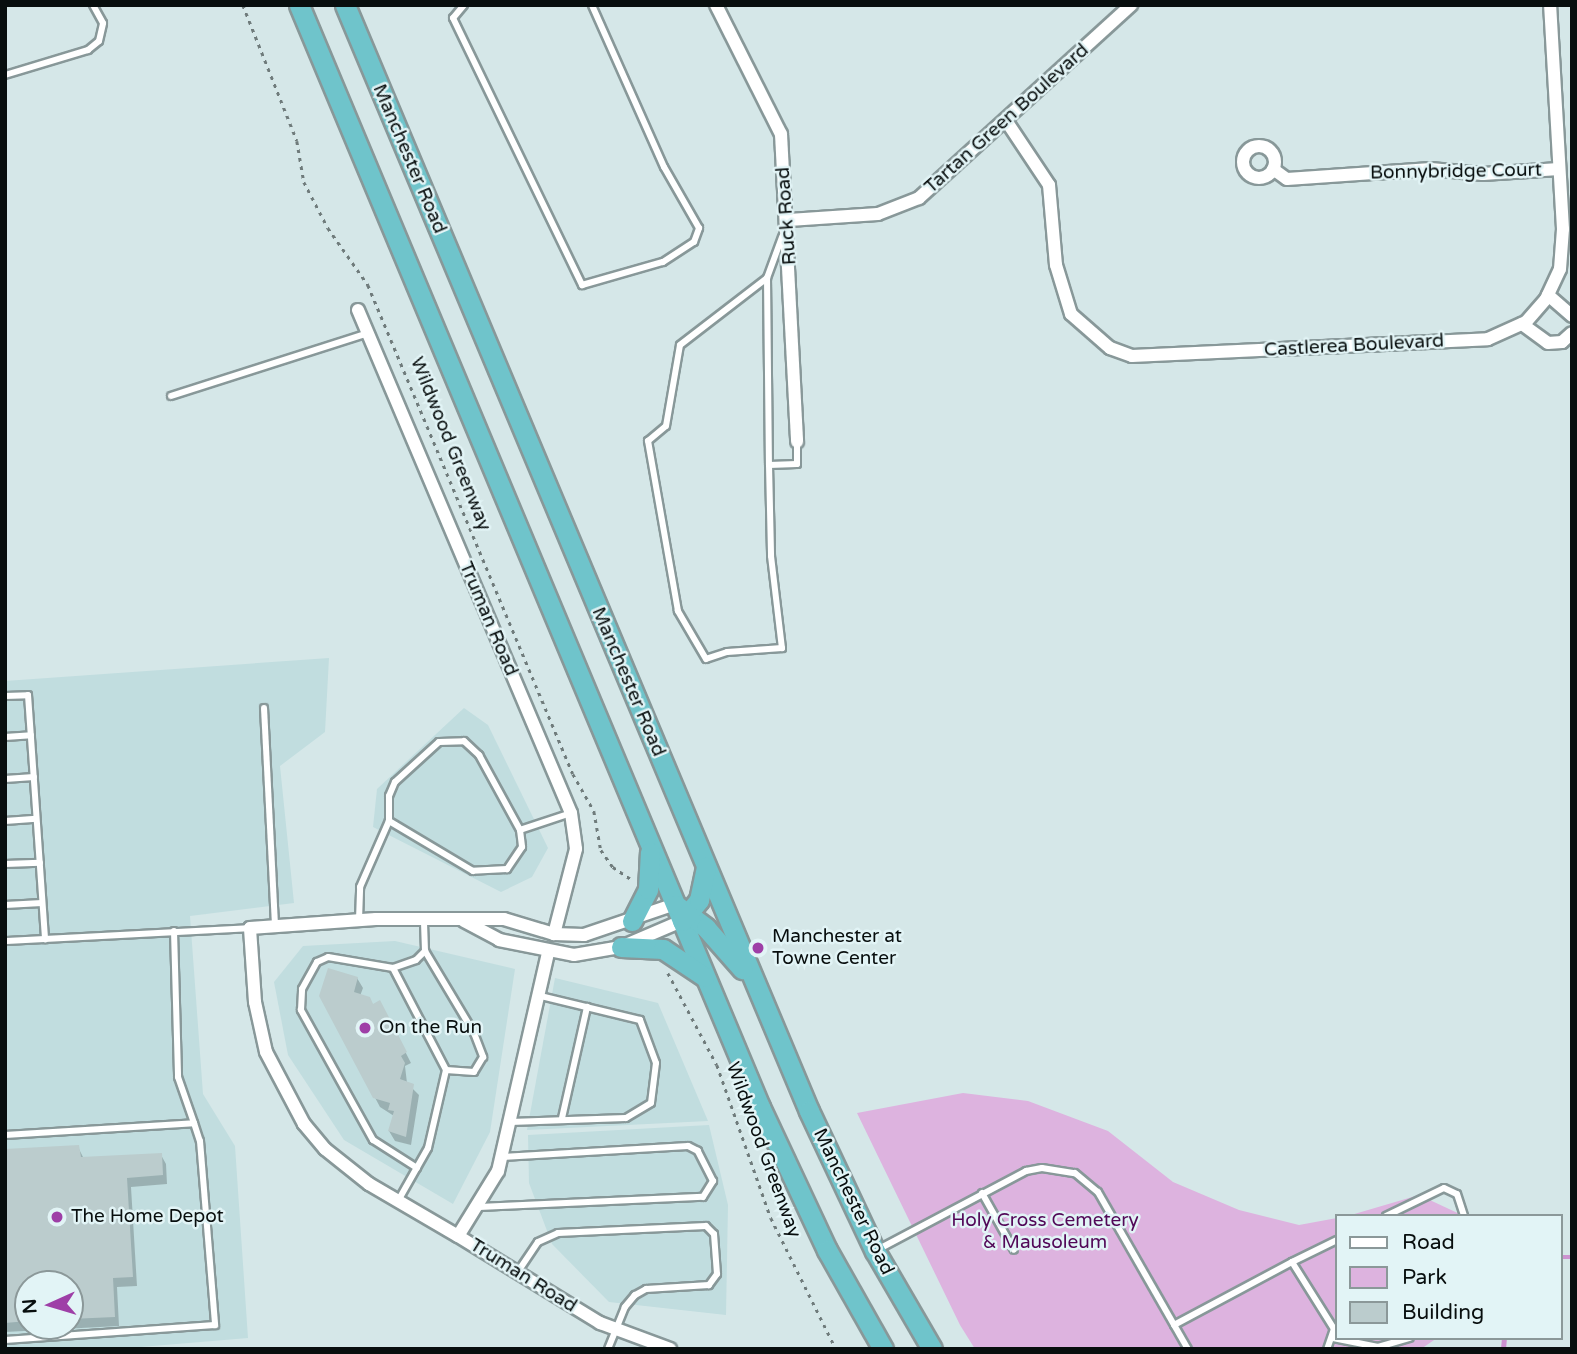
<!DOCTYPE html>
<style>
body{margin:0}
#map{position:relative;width:1577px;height:1354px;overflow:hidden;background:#d5e7e8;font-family:"Varela Round",sans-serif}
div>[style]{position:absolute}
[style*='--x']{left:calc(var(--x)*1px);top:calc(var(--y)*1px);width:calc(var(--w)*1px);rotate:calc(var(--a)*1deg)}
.built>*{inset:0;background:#c1dddf}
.green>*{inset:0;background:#ddb3df}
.shadow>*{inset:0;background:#0003}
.stream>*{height:4.5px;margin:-2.25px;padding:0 2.25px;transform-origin:2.25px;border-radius:2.25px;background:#cc92d0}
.building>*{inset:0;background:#bbcccd}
.path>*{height:2.5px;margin-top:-1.25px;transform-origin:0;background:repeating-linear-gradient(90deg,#6f7b7b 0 3.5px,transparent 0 8.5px)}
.roads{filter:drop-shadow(2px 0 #889899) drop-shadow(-2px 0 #889899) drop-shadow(0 2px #889899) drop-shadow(0 -2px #889899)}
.service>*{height:6px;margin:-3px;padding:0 3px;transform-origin:3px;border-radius:3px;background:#fff}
.minor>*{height:12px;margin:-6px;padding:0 6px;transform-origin:6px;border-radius:6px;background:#fff}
.minor>.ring{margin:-6px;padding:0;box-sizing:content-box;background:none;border:12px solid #fff;border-radius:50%}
.trunk>*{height:19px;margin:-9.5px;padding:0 9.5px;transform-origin:9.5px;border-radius:9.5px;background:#6fc4cb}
.dots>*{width:19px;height:19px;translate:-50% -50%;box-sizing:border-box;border:4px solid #e2f4f6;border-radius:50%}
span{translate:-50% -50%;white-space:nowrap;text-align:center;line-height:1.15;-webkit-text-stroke:5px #e2f4f6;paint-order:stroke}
.street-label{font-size:19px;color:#080e0e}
.poi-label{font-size:19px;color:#080e0e}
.left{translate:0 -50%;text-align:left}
.park-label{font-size:19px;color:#520858}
.frame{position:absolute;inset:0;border:7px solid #080e0e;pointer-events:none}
.legend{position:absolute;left:1335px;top:1214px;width:228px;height:126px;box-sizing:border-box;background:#e2f4f6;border:2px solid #8b9899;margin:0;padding:9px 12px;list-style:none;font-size:21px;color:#080e0e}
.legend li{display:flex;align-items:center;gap:14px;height:35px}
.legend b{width:35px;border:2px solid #8b9899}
.north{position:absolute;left:14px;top:1270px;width:70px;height:70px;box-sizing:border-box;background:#e2f4f6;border:2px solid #8b9899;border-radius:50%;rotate:266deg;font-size:19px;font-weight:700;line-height:28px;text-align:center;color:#080e0e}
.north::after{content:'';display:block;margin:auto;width:24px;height:32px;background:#9e3fa7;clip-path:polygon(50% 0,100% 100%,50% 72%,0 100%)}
</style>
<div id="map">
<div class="built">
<i style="clip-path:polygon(evenodd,329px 658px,325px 732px,280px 766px,294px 903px,190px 916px,203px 1094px,235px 1146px,248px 1338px,117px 1349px,5px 1349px,5px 681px,329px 658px,28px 1284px,70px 1284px,70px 1326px,28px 1326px,28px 1284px)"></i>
<i style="clip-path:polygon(464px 708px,488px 725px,548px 848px,532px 877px,501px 892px,373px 827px,377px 789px)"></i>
<i style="clip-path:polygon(395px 941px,515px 969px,490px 1132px,453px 1204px,344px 1140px,288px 1055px,274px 982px,303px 946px)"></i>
<i style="clip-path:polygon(555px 978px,658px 1003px,708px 1121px,527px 1130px)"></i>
<i style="clip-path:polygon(709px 1125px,728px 1205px,726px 1315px,609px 1302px,552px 1244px,529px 1183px,528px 1135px)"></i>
</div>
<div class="green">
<i style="clip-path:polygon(963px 1093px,1028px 1101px,1108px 1131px,1173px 1182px,1239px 1210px,1299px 1225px,1337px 1218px,1337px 1338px,1437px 1338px,1421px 1349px,975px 1349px,960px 1325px,857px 1113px)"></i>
<i style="clip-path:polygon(1419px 1195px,1464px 1216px,1346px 1216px,1351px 1215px)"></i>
</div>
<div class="shadow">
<i style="clip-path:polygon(357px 978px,363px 988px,360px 996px,385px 1012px,411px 1063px,405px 1066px,407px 1083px,419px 1095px,411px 1145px,395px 1141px,389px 1131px,394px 1116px,380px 1107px,321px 996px)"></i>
<i style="clip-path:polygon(evenodd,78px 1147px,84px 1159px,161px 1155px,166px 1164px,167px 1184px,131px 1187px,137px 1286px,117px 1287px,119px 1326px,5px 1332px,5px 1151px,78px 1147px,28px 1284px,70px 1284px,70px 1326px,28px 1326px,28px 1284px)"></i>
</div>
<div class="stream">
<i style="--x:1561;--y:1257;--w:11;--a:0"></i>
<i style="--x:1503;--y:1349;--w:11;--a:-85"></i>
</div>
<div class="building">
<i style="clip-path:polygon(328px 968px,358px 977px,354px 992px,370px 997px,373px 1004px,380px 1000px,407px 1052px,401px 1056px,405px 1063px,400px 1079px,414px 1084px,406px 1137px,388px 1131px,394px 1111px,388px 1110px,390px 1103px,373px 1098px,319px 996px)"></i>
<i style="clip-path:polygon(79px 1145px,81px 1157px,162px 1153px,163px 1175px,127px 1178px,133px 1277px,113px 1278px,115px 1317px,70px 1319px,70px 1284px,28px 1284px,28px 1321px,5px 1323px,5px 1149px)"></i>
</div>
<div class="path">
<i style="--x:243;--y:5;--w:146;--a:68.3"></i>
<i style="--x:297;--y:141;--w:42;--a:80.3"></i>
<i style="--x:304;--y:182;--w:52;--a:62.4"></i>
<i style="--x:328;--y:228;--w:70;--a:54.9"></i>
<i style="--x:368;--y:285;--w:530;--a:67.26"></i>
<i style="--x:573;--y:774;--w:43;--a:60.4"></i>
<i style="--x:594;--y:811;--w:40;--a:80"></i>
<i style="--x:601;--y:850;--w:21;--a:55"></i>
<i style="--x:613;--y:867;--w:22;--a:34"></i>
<i style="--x:668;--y:973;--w:104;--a:62"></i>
<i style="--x:717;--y:1065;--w:162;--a:70.6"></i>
<i style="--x:771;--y:1218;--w:146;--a:63.6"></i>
</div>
<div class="roads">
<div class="service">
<i style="--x:464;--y:5;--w:17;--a:130"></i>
<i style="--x:453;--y:18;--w:297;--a:64.2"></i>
<i style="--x:582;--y:285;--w:84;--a:-15.9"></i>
<i style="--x:663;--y:262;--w:37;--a:-33"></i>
<i style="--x:694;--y:242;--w:15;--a:-70"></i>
<i style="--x:699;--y:228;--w:70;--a:-119.8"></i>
<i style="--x:664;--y:167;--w:177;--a:-114"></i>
<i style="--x:5;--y:75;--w:87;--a:-16.8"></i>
<i style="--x:88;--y:50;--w:14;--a:-39"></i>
<i style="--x:99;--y:41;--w:18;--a:-77"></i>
<i style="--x:103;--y:23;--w:21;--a:-119"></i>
<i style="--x:767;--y:278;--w:44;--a:-69.9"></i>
<i style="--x:171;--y:396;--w:207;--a:-17.7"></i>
<i style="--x:769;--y:465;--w:91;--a:88.7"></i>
<i style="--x:771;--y:556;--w:93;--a:83.2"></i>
<i style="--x:782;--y:648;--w:55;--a:175.8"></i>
<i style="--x:727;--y:652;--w:22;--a:162"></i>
<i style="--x:706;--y:659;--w:56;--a:-120.3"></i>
<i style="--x:678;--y:611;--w:173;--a:-100"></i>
<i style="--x:648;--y:441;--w:23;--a:-40"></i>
<i style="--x:666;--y:426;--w:82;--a:-80.2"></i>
<i style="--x:680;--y:345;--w:110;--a:-37.6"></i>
<i style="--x:767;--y:278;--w:187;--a:89.4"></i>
<i style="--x:769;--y:465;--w:28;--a:-2"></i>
<i style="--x:797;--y:464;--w:22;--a:-90"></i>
<i style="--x:5;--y:696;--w:23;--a:-2"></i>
<i style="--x:28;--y:695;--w:245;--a:86"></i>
<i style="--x:264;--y:708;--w:218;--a:87.1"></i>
<i style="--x:5;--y:737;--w:26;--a:-4"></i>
<i style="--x:5;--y:779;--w:29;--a:-4"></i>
<i style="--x:5;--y:821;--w:31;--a:-4"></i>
<i style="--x:520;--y:830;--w:54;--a:-18.4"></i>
<i style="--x:5;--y:864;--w:35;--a:-2"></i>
<i style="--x:5;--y:905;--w:37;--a:-3"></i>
<i style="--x:359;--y:920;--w:33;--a:-88"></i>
<i style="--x:360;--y:887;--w:72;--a:-66.3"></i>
<i style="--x:389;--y:821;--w:25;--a:-90"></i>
<i style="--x:389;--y:796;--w:15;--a:-67"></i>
<i style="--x:395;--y:782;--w:59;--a:-42.3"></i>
<i style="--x:439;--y:742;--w:25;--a:-2"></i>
<i style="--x:464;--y:741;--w:21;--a:43"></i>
<i style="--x:479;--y:755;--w:85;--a:61.3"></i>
<i style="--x:520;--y:830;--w:17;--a:83"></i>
<i style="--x:522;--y:847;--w:27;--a:124"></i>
<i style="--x:507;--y:869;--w:34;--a:177"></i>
<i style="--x:473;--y:871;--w:98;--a:-149.2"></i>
<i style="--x:174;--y:931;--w:146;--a:88.4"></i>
<i style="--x:178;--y:1077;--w:49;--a:70.8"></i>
<i style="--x:5;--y:941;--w:245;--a:-3"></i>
<i style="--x:425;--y:951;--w:96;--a:59.1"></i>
<i style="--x:474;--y:1033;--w:26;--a:69"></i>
<i style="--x:483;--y:1057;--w:17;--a:121"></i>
<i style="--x:474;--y:1072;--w:28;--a:-176"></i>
<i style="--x:393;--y:968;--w:115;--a:62.5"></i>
<i style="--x:446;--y:1070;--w:80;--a:103"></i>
<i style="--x:428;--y:1148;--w:61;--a:119.5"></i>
<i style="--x:562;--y:1118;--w:114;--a:-77.3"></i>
<i style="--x:510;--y:1122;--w:116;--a:-2"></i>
<i style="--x:626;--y:1118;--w:29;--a:-31"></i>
<i style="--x:651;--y:1103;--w:40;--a:-82.9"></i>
<i style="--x:656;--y:1063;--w:46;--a:-110.4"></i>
<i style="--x:640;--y:1020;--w:106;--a:-166.4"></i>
<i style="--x:5;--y:1135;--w:189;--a:-3.6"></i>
<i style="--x:194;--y:1123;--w:19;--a:72"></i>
<i style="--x:200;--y:1141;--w:185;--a:85.3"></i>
<i style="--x:215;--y:1325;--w:211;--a:175.9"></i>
<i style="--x:417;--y:1168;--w:52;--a:-147.5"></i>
<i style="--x:373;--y:1140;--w:149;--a:-119"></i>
<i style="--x:301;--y:1010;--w:21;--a:-87"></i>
<i style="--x:302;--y:989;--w:31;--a:-61"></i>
<i style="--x:317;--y:962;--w:12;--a:-24"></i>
<i style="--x:328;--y:957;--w:66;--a:9.6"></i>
<i style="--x:393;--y:968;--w:24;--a:-19"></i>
<i style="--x:416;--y:960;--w:13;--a:-45"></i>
<i style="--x:425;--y:951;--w:32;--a:-92"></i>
<i style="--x:982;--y:1193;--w:65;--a:60.7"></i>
<i style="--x:479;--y:1207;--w:224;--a:-2.6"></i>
<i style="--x:703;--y:1197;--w:19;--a:-58"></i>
<i style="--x:713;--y:1181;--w:34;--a:-117"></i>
<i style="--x:698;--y:1151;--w:11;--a:-153"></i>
<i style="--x:688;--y:1146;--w:186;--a:176.6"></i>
<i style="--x:1386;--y:1216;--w:64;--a:-25.8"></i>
<i style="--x:1444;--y:1188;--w:14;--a:25"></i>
<i style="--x:1457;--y:1194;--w:23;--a:72"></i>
<i style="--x:877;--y:1250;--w:169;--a:-27.9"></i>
<i style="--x:1026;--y:1171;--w:16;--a:-11"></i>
<i style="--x:1042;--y:1168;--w:33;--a:9"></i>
<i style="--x:1075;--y:1173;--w:30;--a:40"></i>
<i style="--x:1098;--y:1192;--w:181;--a:60.2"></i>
<i style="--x:1292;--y:1262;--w:50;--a:-26.1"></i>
<i style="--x:517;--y:1273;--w:37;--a:-56"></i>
<i style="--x:538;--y:1242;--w:22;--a:-24"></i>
<i style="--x:558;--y:1233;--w:148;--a:-2.7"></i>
<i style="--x:706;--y:1226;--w:11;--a:45"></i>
<i style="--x:714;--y:1234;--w:40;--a:85.7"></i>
<i style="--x:717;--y:1274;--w:14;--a:126"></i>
<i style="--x:709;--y:1285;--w:63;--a:176.4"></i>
<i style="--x:646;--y:1289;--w:13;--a:151"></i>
<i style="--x:635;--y:1295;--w:16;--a:130"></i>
<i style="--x:625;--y:1307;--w:45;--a:112"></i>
<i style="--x:1174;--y:1325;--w:134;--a:-28.1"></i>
<i style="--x:1292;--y:1262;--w:79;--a:57.9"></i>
<i style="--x:1334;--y:1329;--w:21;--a:109"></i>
<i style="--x:1333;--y:1338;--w:46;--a:11.3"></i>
<i style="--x:1378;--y:1347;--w:33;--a:-16"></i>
</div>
<div class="minor">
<i style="--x:716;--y:5;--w:144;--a:63.3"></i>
<i style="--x:781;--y:134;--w:308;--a:87"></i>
<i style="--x:1007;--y:122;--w:76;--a:56.3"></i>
<i style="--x:1049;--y:185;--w:80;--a:85"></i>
<i style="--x:1056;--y:265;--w:51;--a:73"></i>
<i style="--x:1071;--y:314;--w:52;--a:41.1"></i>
<i style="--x:1110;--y:348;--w:23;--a:20"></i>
<i style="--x:1132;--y:356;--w:356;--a:-2.7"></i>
<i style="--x:1488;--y:339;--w:42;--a:-24.1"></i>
<i style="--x:1526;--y:322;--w:30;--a:-49"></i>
<i style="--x:1546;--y:299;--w:33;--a:-65"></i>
<i style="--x:1560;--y:269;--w:40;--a:-85.7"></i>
<i style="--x:1563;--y:229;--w:224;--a:-93.3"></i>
<i class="ring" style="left:1243px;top:146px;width:20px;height:20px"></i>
<i style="--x:1273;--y:169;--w:17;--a:36"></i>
<i style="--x:1287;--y:179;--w:144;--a:-4"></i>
<i style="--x:1431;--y:169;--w:52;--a:5.5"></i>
<i style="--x:1483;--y:174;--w:76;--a:-3.8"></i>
<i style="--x:789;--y:220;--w:89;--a:-3.9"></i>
<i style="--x:878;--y:214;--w:44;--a:-21.3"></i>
<i style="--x:919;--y:198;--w:287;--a:-42.3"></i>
<i style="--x:1548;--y:295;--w:32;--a:41"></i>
<i style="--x:358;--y:310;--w:546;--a:67.05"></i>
<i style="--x:571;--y:813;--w:36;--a:82"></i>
<i style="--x:576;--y:849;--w:88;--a:104.5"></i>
<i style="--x:1522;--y:324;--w:32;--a:36"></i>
<i style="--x:1548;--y:343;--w:14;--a:-4"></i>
<i style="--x:1562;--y:342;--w:13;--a:-42"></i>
<i style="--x:464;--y:921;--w:40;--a:28"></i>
<i style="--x:499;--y:940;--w:76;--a:11.3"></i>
<i style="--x:574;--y:955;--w:48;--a:-9.7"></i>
<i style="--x:621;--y:947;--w:66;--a:-23.1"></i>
<i style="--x:548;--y:953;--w:224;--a:102.9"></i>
<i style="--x:498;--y:1171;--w:76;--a:121.6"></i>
<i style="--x:458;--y:1236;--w:167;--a:31.5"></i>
<i style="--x:600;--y:1323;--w:75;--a:20.4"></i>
<i style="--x:458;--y:1236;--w:103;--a:-149.7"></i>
<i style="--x:369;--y:1184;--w:56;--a:-141.5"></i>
<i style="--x:325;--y:1149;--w:33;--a:-130"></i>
<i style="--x:304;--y:1124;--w:81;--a:-117.8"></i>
<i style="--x:266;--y:1052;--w:51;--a:-102.4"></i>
<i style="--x:255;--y:1002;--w:74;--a:-93.9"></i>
<i style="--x:250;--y:928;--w:126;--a:-4.1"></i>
<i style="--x:376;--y:919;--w:128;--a:0"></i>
<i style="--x:504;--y:919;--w:52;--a:16.7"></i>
<i style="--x:554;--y:934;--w:30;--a:2"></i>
<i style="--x:584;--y:935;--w:96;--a:-18.8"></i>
</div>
<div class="trunk">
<i style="--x:299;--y:5;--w:1195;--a:67.3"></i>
<i style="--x:760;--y:1107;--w:158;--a:64.9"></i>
<i style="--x:827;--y:1250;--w:114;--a:60.5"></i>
<i style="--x:345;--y:5;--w:1199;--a:67.24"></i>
<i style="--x:809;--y:1111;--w:155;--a:64.8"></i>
<i style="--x:875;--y:1251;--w:113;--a:59.8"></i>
<i style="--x:676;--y:905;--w:38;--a:37"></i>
<i style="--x:706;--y:928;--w:55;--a:48.7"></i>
<i style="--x:632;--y:921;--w:36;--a:-63"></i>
<i style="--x:648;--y:889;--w:37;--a:-87"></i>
<i style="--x:682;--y:921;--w:27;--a:-51"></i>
<i style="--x:699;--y:900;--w:34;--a:-78"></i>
<i style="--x:621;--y:947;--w:42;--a:2.7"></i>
<i style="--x:663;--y:949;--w:50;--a:33.7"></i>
</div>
</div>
<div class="dots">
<i style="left:758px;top:948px;background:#9e3fa7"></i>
<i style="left:365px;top:1028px;background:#9e3fa7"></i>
<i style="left:57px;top:1217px;background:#9e3fa7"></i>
</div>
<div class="street-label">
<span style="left:1007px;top:119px;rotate:-42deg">Tartan Green Boulevard</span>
<span style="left:409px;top:159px;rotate:67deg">Manchester Road</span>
<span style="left:1456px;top:172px;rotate:-1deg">Bonnybridge Court</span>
<span style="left:787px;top:216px;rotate:-94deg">Ruck Road</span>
<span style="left:1354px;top:346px;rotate:-3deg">Castlerea Boulevard</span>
<span style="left:450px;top:444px;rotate:68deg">Wildwood Greenway</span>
<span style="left:488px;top:619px;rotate:67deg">Truman Road</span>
<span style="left:628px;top:682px;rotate:67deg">Manchester Road</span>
<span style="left:763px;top:1150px;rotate:70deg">Wildwood Greenway</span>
<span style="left:853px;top:1202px;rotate:64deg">Manchester Road</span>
<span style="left:523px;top:1276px;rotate:32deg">Truman Road</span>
</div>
<div class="poi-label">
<span class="left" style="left:772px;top:948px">Manchester at<br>Towne Center</span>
<span class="left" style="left:379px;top:1028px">On the Run</span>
<span class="left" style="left:71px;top:1217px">The Home Depot</span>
</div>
<div class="park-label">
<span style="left:1045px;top:1232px">Holy Cross Cemetery<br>&amp; Mausoleum</span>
</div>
<div class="frame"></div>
<ul class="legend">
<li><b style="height:9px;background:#fff"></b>Road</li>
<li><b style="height:19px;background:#ddb3df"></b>Park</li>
<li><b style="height:19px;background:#bbcccd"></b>Building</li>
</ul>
<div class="north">N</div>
</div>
